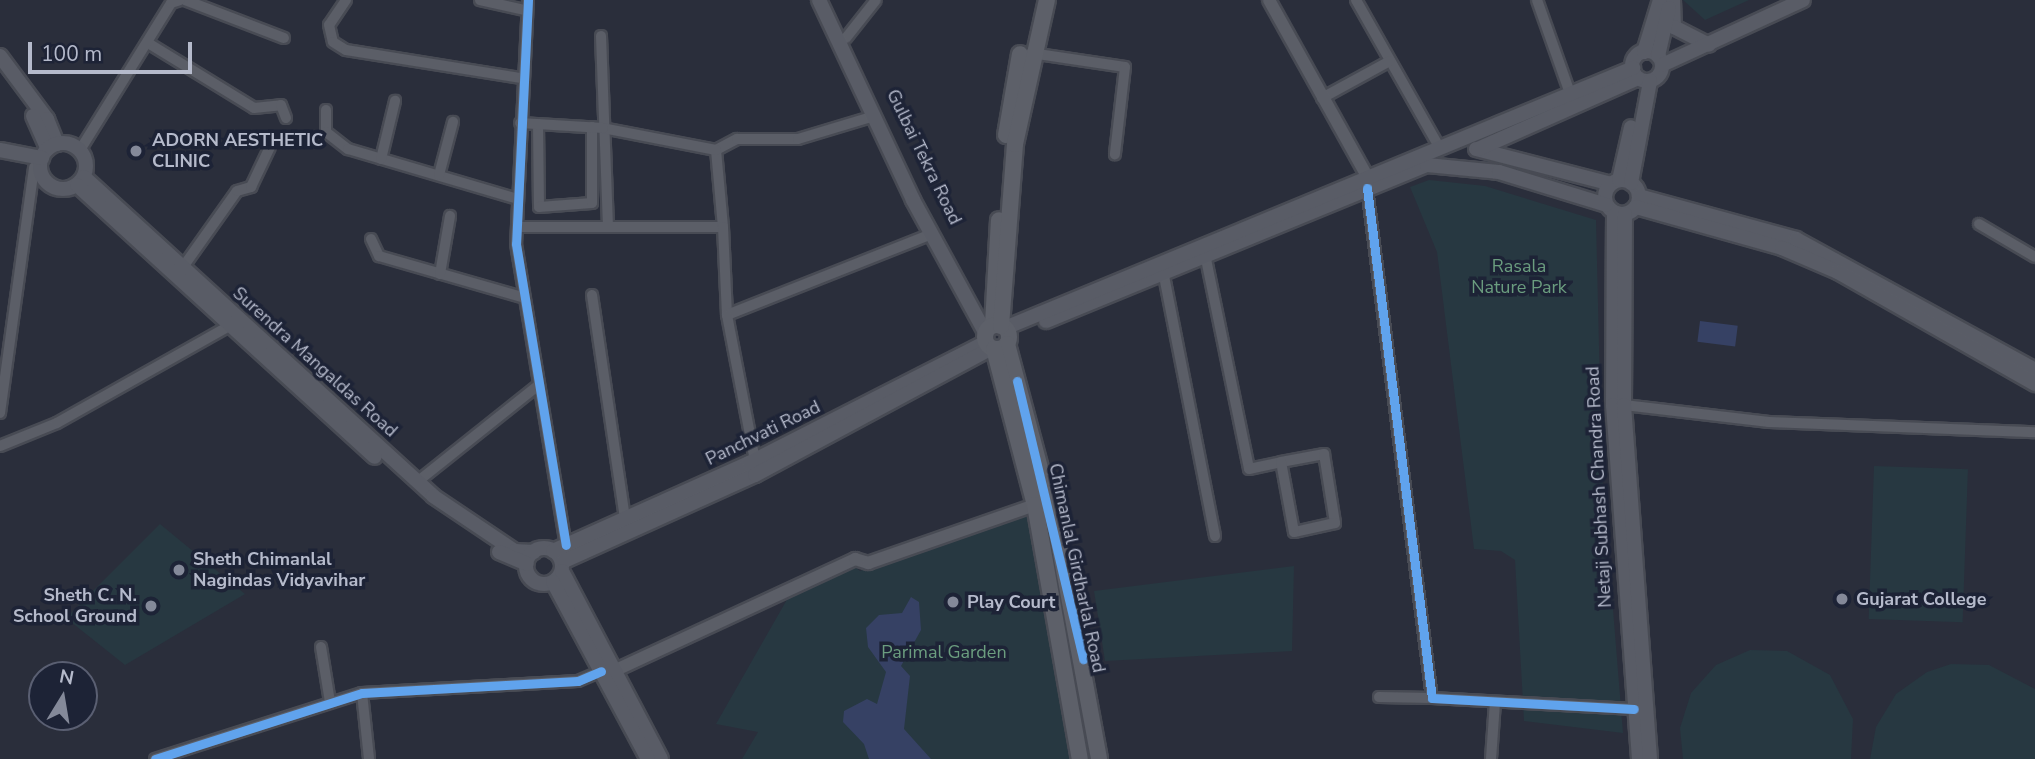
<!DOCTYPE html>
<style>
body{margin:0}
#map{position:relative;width:2035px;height:759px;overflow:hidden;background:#2a2e3b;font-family:"Nunito Sans",sans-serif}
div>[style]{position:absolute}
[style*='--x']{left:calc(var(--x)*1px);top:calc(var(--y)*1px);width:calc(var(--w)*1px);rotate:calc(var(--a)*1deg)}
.green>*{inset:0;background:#273841;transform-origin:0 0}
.water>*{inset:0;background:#364164;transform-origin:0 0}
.roads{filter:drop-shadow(2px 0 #484b54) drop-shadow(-2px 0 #484b54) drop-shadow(0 2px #484b54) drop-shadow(0 -2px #484b54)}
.minor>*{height:10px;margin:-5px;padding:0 5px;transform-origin:5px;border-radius:5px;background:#5b5e67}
.tertiary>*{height:12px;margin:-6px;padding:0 6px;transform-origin:6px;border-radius:6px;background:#5b5e67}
.secondary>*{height:14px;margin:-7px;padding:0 7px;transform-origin:7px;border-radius:7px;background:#595c66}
.secondary>.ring{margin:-7px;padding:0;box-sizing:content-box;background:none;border:14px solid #595c66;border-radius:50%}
.primary>*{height:16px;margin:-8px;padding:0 8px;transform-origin:8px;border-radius:8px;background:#5d6069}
.primary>.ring{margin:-8px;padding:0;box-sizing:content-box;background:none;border:16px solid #5d6069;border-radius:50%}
.cycleway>*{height:9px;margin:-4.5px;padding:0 4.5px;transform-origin:4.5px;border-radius:4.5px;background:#60a3ed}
.dots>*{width:19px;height:19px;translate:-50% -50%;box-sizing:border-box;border:4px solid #1d2336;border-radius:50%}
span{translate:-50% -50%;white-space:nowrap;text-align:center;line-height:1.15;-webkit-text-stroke:7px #1d2336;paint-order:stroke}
.poi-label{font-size:18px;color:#b5bacb;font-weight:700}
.left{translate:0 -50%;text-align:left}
.right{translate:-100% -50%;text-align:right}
.street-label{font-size:18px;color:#b5bacb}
.park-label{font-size:18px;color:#6b9d7f}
.north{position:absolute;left:28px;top:661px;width:70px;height:70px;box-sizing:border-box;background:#1d2336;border:2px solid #5a5f72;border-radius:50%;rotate:11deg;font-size:19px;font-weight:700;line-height:28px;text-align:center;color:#b5bacb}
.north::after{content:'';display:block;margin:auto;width:24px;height:32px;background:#848999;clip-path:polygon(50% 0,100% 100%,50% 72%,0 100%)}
.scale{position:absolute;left:28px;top:42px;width:164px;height:32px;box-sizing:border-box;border:4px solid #b5bacb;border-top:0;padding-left:9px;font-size:21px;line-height:24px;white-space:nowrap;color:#b5bacb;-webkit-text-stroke:5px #1d2336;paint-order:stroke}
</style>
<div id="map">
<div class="green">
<i style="clip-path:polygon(1683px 0,1749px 0,1705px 20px)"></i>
<i style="clip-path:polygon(1429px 180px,1485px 186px,1596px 220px,1602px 473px,1623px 733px,1524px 721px,1515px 560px,1501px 551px,1474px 549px,1437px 252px,1410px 187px)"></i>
<i style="left:1874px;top:466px;width:94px;height:153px;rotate:2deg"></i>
<i style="clip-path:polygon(1015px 517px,1031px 517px,1074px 759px,742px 759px,758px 732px,716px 724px,789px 596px,854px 566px,860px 571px)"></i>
<i style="clip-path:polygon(160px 524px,245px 594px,125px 665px,66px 618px)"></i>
<i style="clip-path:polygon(1294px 566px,1292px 651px,1105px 661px,1094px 591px)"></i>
<i style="clip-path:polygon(1750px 650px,1787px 651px,1830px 675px,1853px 719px,1851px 759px,1683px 759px,1680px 728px,1691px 693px,1716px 665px)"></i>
<i style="clip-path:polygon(1951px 664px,1989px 665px,2035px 689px,2035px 759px,1870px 759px,1876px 727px,1896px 694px,1927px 672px)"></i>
</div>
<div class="water">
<i style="left:1700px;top:321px;width:38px;height:21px;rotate:7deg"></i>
<i style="clip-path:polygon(911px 597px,919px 602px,921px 630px,901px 666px,910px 676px,904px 729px,931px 759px,869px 759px,864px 744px,843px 722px,844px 711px,867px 699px,877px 704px,886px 672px,868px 647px,866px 628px,879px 615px,902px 613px)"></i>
</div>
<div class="roads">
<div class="minor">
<i style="--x:185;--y:0;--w:106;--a:21"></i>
<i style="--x:346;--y:0;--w:30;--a:124"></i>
<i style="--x:329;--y:25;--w:17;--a:77"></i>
<i style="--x:333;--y:42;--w:15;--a:32"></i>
<i style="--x:346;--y:50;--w:176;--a:9.1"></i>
<i style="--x:480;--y:0;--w:45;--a:12.8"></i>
<i style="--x:528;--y:0;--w:244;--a:92.8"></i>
<i style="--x:516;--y:244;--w:305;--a:80.6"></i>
<i style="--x:1356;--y:0;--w:169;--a:60.5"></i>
<i style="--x:1537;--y:0;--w:99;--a:70.5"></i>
<i style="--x:601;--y:36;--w:191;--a:87.9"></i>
<i style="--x:846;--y:38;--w:48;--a:-51.7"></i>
<i style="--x:148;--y:43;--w:124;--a:31.5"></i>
<i style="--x:254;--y:108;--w:27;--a:-6"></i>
<i style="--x:281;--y:105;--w:14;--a:69"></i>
<i style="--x:1031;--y:53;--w:95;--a:8.5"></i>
<i style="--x:1125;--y:67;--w:88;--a:96.6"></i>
<i style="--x:1322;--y:98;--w:77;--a:-28.6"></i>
<i style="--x:326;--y:110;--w:22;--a:90"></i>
<i style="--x:326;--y:132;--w:28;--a:38"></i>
<i style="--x:348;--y:149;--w:177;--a:16.4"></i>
<i style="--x:538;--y:124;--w:83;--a:89.3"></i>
<i style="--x:539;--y:207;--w:53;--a:-4.3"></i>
<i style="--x:592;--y:203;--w:76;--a:-90"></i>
<i style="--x:80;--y:150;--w:173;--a:-58.2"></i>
<i style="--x:171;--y:3;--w:9;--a:-18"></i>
<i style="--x:716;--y:150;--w:24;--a:-28"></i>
<i style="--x:737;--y:139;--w:61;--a:0"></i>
<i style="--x:798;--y:139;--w:79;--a:-16.8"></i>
<i style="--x:381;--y:159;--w:60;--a:-76.4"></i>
<i style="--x:439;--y:175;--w:55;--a:-75.2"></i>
<i style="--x:1367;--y:188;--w:514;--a:82.74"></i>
<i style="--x:1432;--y:698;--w:202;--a:3.1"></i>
<i style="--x:1979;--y:224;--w:65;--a:30.5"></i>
<i style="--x:517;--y:227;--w:206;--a:0"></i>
<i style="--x:723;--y:227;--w:77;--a:-95.2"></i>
<i style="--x:716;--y:150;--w:115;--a:-169"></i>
<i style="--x:603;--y:128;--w:83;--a:-176.6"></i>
<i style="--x:723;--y:227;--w:88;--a:87.4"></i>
<i style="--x:727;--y:315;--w:220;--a:-21.6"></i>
<i style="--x:371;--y:239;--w:19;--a:65"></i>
<i style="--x:379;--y:256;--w:149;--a:16"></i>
<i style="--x:1206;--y:259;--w:214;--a:78.4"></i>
<i style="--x:1249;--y:469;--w:33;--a:-12"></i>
<i style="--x:1281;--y:462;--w:44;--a:-10.5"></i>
<i style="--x:1324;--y:454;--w:70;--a:80.9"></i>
<i style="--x:1335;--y:523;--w:42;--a:167.6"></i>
<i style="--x:1294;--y:532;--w:71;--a:-100.5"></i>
<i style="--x:183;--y:267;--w:93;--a:-54.6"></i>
<i style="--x:237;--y:191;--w:15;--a:-16"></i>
<i style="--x:251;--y:187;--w:44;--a:-64.6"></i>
<i style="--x:440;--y:274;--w:59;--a:-80.2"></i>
<i style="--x:1164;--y:276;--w:265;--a:78.9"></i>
<i style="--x:592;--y:295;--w:226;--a:81.6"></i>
<i style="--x:727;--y:315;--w:149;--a:79.1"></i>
<i style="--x:1624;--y:405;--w:146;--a:6.7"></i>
<i style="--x:1769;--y:422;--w:266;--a:2.2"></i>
<i style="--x:0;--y:413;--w:248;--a:-82.1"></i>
<i style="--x:0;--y:446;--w:61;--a:-22"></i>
<i style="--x:57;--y:423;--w:200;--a:-29.4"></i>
<i style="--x:417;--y:482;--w:152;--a:-38.6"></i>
<i style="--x:321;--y:647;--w:56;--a:80.7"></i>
<i style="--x:362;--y:693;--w:66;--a:83.9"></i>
<i style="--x:1379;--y:697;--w:53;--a:1.1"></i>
<i style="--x:155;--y:759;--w:217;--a:-17.7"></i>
<i style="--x:362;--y:693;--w:216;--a:-3.2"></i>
<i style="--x:578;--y:681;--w:25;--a:-23"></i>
<i style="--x:1491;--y:759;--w:57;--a:-86"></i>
</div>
<div class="tertiary">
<i style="--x:1269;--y:0;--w:201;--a:60.9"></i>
<i style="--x:616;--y:670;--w:264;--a:-24.9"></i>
<i style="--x:855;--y:559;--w:14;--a:17"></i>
<i style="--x:868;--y:563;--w:177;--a:-19.2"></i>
</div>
<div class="secondary">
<i style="--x:819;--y:0;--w:221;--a:64.8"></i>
<i style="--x:913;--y:200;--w:153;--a:61.4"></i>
<i style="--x:1673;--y:0;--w:27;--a:88"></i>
<i style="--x:1674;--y:27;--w:39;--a:27"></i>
<i class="ring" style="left:1632px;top:51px;width:16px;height:16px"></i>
<i style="--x:1644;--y:52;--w:54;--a:-72.9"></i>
<i style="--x:0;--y:56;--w:79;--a:53.3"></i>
<i style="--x:47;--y:119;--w:27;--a:68"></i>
<i style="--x:1658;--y:56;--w:49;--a:-77.1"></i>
<i style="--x:1662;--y:65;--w:155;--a:-24.7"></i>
<i style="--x:33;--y:116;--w:36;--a:66"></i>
<i class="ring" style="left:40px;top:143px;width:32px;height:32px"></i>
<i style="--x:1476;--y:149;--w:139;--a:14.5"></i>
<i style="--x:1478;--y:149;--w:175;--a:-23.9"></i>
<i style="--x:0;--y:150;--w:43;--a:10.8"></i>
<i style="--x:84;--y:177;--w:473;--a:42.4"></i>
<i style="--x:433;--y:496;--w:99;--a:33.9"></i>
<i style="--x:515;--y:551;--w:19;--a:3"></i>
<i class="ring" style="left:1605px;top:180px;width:20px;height:20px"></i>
<i style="--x:1619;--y:180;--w:54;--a:-77.2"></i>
<i style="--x:1631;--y:183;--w:104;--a:-79.4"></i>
<i style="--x:77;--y:185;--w:403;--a:42.4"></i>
<i style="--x:1639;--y:196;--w:163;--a:15.3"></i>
<i style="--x:1796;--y:239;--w:273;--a:28.7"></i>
<i style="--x:1636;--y:207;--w:152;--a:15.7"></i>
<i style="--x:1782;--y:248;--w:61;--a:23.2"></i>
<i style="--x:1838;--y:272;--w:227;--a:29.6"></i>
<i style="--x:1614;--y:212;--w:193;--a:90.3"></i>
<i style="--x:1613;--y:405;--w:355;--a:85.8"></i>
<i style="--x:1625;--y:214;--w:191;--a:90.3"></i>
<i style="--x:1624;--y:405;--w:355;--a:85.8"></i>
<i style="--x:1046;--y:321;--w:412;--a:-22.3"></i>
<i style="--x:1427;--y:165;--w:72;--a:5.6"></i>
<i style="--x:1499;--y:172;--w:112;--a:17.1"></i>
<i style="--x:1005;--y:328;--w:680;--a:-22.49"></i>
<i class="ring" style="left:526px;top:548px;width:22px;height:22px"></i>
<i style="--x:553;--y:551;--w:215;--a:-24.2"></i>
<i style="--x:749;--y:463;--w:266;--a:-27"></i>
<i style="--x:499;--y:552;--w:30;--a:23"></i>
<i style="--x:562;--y:562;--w:212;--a:-24.3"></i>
<i style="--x:755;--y:475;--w:269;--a:-28.2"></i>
<i style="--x:562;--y:571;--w:212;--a:62.2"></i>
<i style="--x:553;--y:582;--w:201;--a:61.8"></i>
</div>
<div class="primary">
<i style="--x:1006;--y:135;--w:82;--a:-80.2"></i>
<i style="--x:993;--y:324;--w:104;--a:-86.7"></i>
<i class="ring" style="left:985px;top:325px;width:8px;height:8px"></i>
<i style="--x:1001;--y:326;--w:183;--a:-85.6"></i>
<i style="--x:1015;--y:144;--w:148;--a:-77.5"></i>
<i style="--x:1007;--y:344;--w:195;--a:75.1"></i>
<i style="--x:1057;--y:532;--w:231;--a:79.5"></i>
<i style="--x:994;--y:349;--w:161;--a:75.3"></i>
<i style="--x:1035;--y:505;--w:258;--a:80"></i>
</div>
</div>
<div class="cycleway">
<i style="--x:528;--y:0;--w:244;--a:92.8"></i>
<i style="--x:516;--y:244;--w:305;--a:80.6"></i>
<i style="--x:1367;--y:188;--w:514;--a:82.74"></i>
<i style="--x:1432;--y:698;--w:202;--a:3.1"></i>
<i style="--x:1017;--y:381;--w:286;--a:76.6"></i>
<i style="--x:155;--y:759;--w:217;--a:-17.7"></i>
<i style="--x:362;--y:693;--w:216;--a:-3.2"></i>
<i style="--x:578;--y:681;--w:25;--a:-23"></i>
</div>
<div class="dots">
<i style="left:136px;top:151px;background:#848999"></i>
<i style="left:179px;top:570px;background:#848999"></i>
<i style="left:1842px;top:599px;background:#848999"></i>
<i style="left:953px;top:602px;background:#848999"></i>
<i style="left:151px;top:606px;background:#848999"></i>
</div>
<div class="poi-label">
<span class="left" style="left:152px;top:151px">ADORN AESTHETIC<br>CLINIC</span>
<span class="left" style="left:193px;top:570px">Sheth Chimanlal<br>Nagindas Vidyavihar</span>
<span class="right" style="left:137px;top:606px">Sheth C. N.<br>School Ground</span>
<span class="left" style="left:1856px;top:599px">Gujarat College</span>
<span class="left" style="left:967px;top:602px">Play Court</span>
</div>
<div class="street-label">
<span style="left:924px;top:157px;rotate:64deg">Gulbai Tekra Road</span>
<span style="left:315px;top:362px;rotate:42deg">Surendra Mangaldas Road</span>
<span style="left:763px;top:433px;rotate:-26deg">Panchvati Road</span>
<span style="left:1599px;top:487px;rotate:-93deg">Netaji Subhash Chandra Road</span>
<span style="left:1077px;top:568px;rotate:78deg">Chimanlal Girdharlal Road</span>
</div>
<div class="park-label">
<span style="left:1519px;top:277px">Rasala<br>Nature Park</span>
<span style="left:944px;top:652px">Parimal Garden</span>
</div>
<div class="north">N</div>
<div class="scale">100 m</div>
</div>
